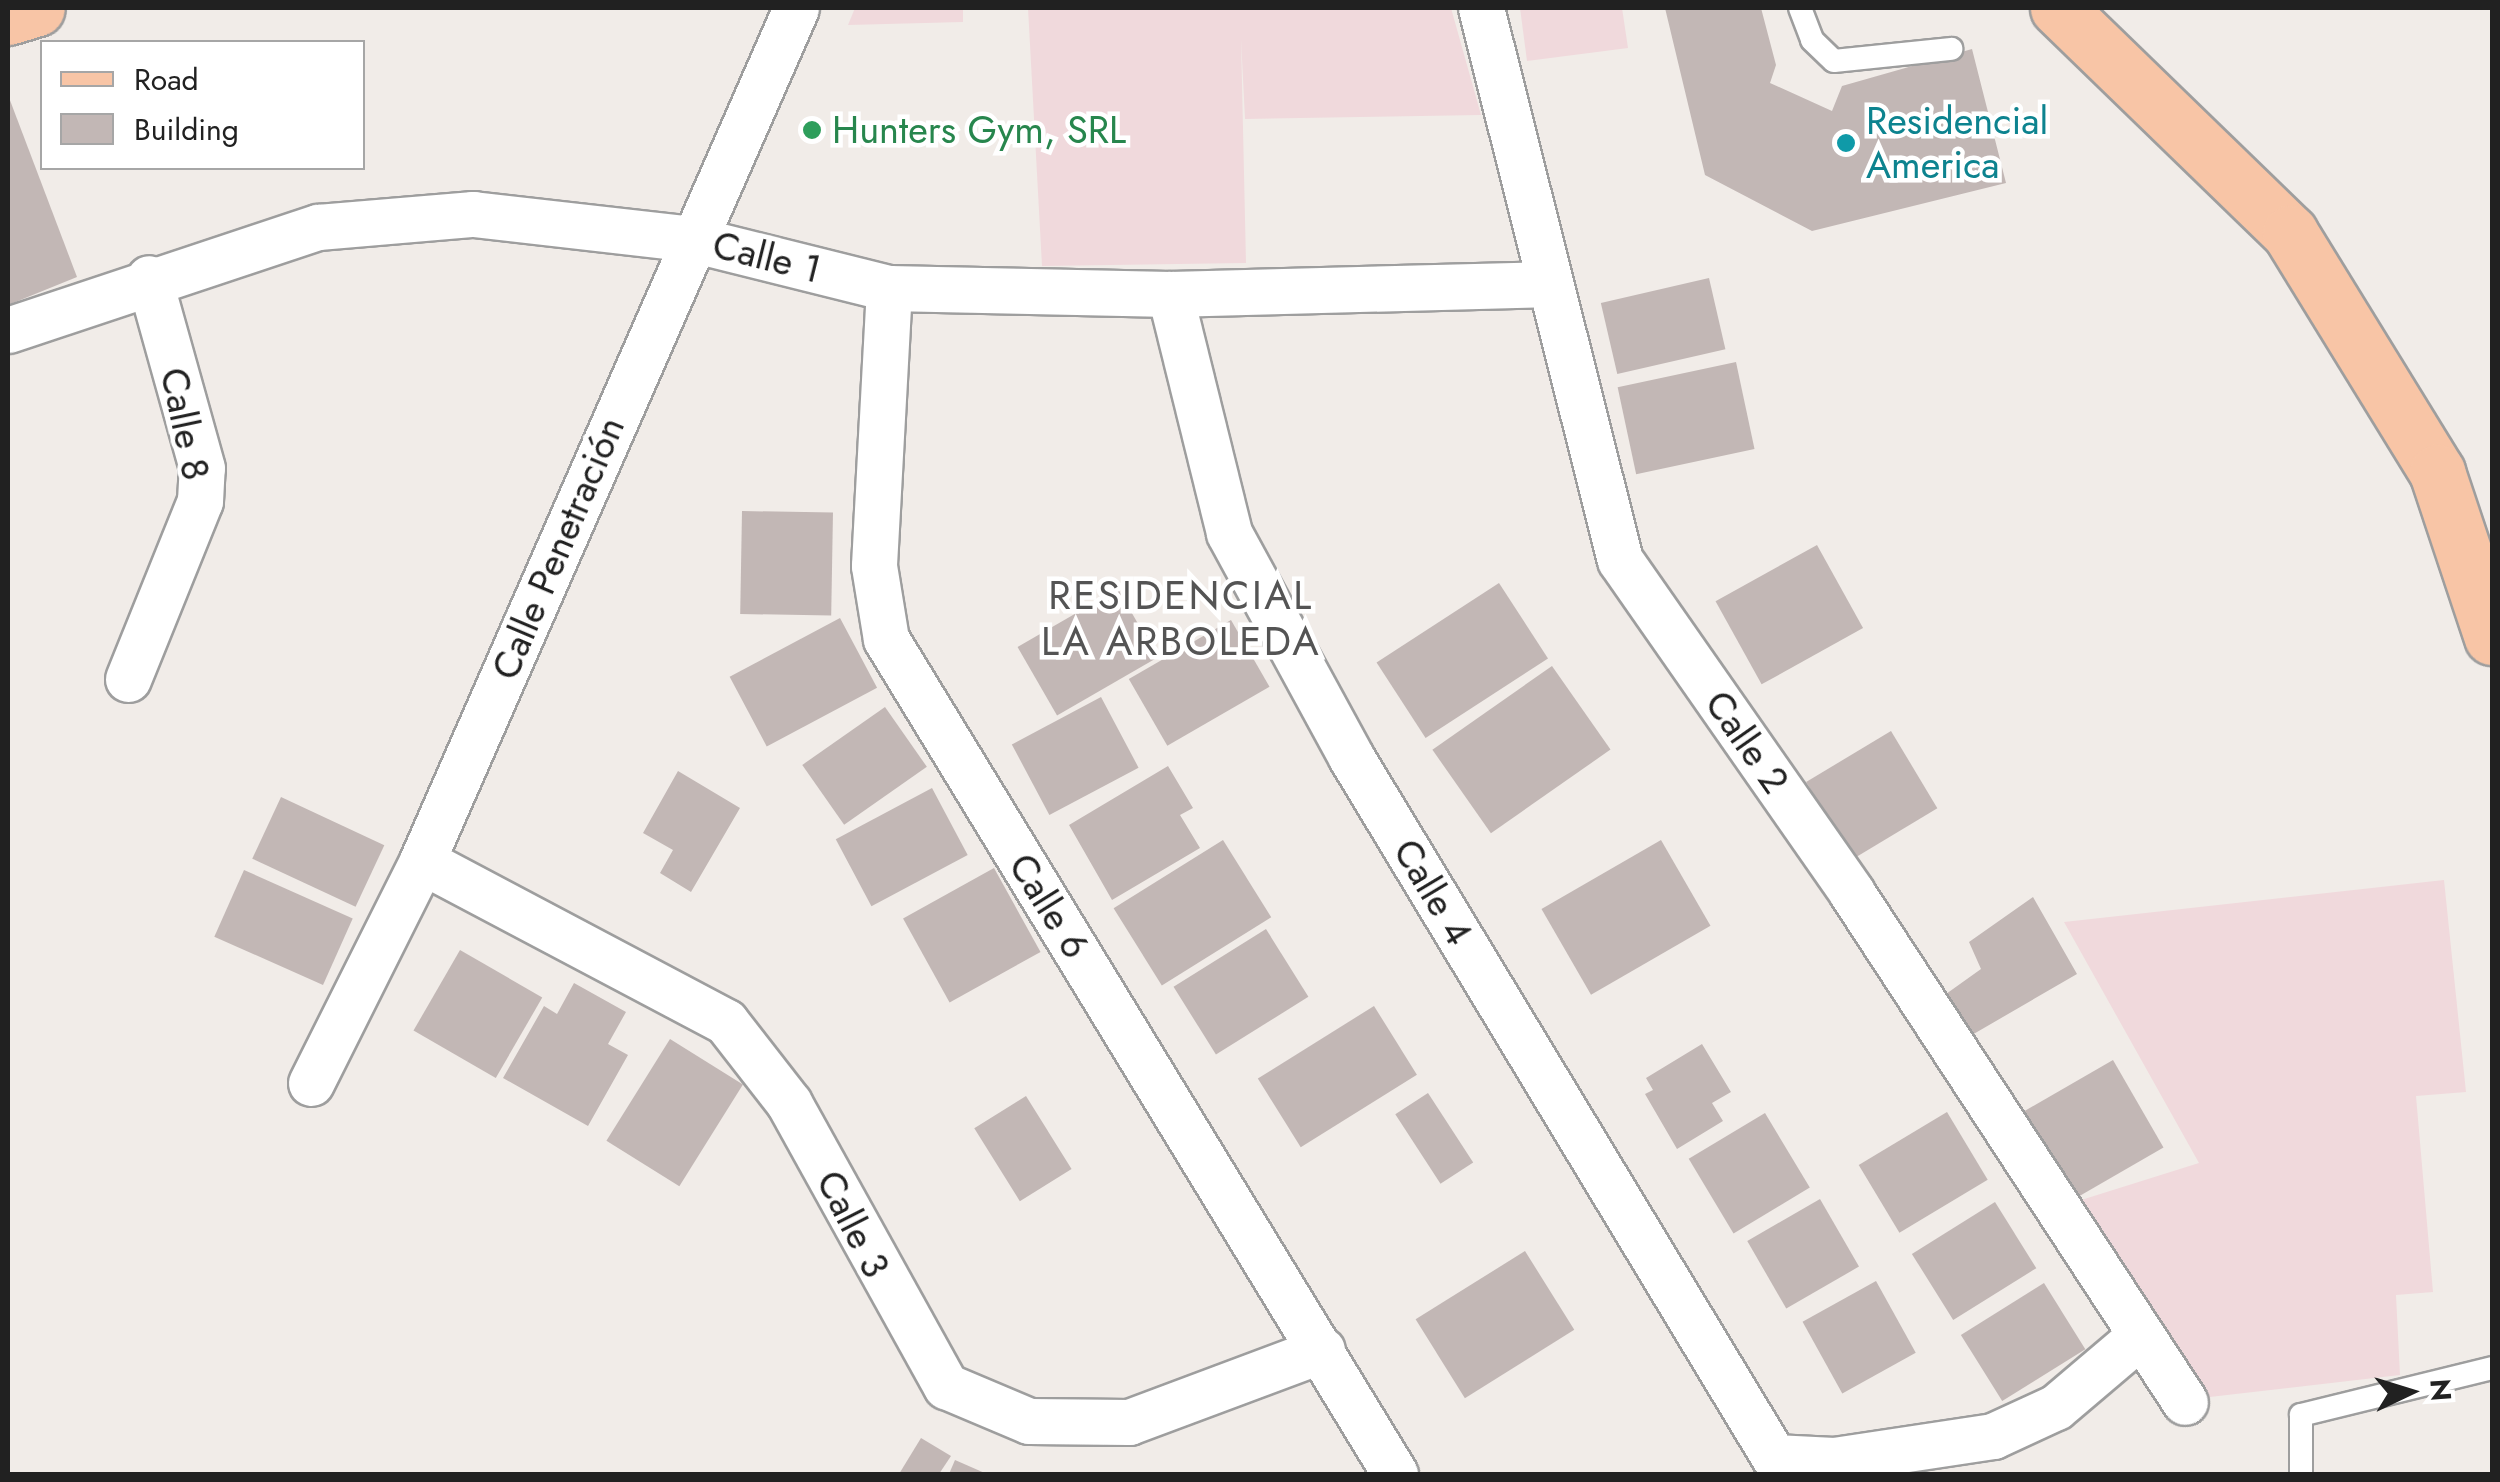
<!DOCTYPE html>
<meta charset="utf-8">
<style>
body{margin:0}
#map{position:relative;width:2500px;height:1482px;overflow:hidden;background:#f1ece8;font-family:Jost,sans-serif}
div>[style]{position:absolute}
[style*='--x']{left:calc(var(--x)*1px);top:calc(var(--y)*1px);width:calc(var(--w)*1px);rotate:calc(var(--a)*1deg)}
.commercial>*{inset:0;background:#f0d9dc}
.building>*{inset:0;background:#c2b7b5;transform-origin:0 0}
.roads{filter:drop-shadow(2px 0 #9e9e9e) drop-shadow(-2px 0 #9e9e9e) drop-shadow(0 2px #9e9e9e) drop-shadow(0 -2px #9e9e9e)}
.service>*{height:22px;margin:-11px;padding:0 11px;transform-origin:11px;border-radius:11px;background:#fff}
.minor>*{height:45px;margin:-22.5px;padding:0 22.5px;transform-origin:22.5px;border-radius:22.5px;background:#fff}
.primary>*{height:55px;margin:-27.5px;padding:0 27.5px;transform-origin:27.5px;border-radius:27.5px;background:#f8c5a6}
.dots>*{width:28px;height:28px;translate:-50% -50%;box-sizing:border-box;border:5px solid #fff;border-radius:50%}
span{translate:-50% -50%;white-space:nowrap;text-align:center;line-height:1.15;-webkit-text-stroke:9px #fff;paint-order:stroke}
.culture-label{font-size:38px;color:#0d838f}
.left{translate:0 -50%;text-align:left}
.leisure-label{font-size:38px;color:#27864d}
.street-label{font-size:38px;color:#212121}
.neighbourhood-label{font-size:40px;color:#545454;letter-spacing:2.5px}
.frame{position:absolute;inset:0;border:10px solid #212121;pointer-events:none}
.legend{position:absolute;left:40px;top:40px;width:325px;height:130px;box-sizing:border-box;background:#fff;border:2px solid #a6a6a6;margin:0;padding:12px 18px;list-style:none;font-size:30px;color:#212121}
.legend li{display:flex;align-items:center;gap:20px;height:50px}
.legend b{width:50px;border:2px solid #a6a6a6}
.north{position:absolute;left:2360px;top:1342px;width:100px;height:100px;-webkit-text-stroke:8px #fff;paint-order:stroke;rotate:86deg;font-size:28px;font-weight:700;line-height:40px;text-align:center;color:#212121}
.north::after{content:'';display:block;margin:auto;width:35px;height:45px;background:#212121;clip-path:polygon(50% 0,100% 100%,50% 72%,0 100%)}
</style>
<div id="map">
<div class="commercial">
<i style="clip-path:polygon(855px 8px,963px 8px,963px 22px,848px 25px)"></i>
<i style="clip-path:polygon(1028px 8px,1451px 8px,1481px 115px,1245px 119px,1241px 39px,1246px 263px,1042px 266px)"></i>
<i style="clip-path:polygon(1520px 8px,1622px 8px,1628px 48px,1527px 61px)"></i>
<i style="clip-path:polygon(2444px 880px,2466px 1092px,2416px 1096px,2433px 1292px,2396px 1295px,2400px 1375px,2201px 1398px,2078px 1201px,2199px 1163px,2064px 922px)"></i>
</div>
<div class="building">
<i style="clip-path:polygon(1665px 8px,1761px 8px,1776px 65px,1770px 83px,1832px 111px,1842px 86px,1972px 49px,2006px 183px,1812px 231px,1705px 175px)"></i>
<i style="clip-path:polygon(8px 95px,77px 277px,8px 305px)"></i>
<i style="left:1709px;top:278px;width:73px;height:111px;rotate:77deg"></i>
<i style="left:1736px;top:362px;width:89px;height:121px;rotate:78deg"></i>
<i style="left:742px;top:511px;width:91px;height:103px;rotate:1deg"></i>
<i style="left:1817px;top:545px;width:95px;height:116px;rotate:61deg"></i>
<i style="left:1499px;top:583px;width:90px;height:146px;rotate:57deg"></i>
<i style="left:1118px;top:589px;width:79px;height:116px;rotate:60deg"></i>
<i style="left:840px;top:618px;width:79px;height:125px;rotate:62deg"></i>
<i style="left:1231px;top:620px;width:77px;height:118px;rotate:60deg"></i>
<i style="left:1552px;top:666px;width:102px;height:146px;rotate:55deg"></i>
<i style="left:1101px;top:697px;width:80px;height:101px;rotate:62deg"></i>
<i style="left:885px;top:707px;width:73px;height:101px;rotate:55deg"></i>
<i style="left:1891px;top:731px;width:90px;height:99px;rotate:59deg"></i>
<i style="clip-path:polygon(1168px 766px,1193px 808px,1180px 815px,1200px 848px,1112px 900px,1069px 825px)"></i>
<i style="clip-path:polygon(678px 771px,740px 808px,691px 892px,660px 873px,673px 850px,643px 833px)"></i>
<i style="left:932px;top:788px;width:76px;height:109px;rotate:62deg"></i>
<i style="left:281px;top:797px;width:114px;height:68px;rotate:25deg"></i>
<i style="left:1223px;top:840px;width:91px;height:129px;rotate:58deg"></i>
<i style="left:1661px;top:840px;width:99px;height:138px;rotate:60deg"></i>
<i style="left:994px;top:868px;width:96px;height:104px;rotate:61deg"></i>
<i style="left:244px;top:870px;width:119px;height:73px;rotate:24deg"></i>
<i style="clip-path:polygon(2033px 897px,2077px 974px,1965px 1039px,1932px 1004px,1981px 969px,1969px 942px)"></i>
<i style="left:1266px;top:929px;width:80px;height:109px;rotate:58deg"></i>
<i style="left:460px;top:950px;width:95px;height:93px;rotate:30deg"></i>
<i style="clip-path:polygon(574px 983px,626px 1012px,608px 1044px,628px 1055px,588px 1126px,503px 1078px,544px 1006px,557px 1014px)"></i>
<i style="left:1374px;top:1006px;width:81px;height:137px;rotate:58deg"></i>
<i style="left:670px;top:1039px;width:86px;height:120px;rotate:32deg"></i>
<i style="clip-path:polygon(1702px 1044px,1731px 1092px,1712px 1103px,1723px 1121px,1677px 1149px,1645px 1094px,1653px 1090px,1646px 1078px)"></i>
<i style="left:2113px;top:1060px;width:101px;height:112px;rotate:60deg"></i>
<i style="left:1428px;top:1093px;width:83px;height:39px;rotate:57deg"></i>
<i style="left:1026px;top:1096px;width:86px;height:61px;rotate:58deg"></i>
<i style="left:1947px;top:1112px;width:79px;height:103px;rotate:59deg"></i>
<i style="left:1765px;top:1113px;width:87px;height:89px;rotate:59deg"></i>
<i style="left:1820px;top:1199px;width:78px;height:84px;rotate:60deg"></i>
<i style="left:1995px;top:1202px;width:78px;height:98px;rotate:58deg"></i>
<i style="left:1525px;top:1251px;width:93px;height:129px;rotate:58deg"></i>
<i style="left:1876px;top:1281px;width:82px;height:84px;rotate:61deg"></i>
<i style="left:2044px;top:1283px;width:78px;height:98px;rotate:58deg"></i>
<i style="clip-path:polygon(921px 1438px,951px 1456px,939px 1474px,899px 1474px)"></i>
<i style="clip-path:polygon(955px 1460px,987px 1474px,949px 1474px)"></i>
</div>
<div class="roads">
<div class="service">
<i style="--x:1800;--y:8;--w:34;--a:69"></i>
<i style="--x:1812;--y:40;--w:30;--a:44"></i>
<i style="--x:1834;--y:61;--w:118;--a:-5.9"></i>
<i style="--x:2301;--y:1474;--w:59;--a:-90"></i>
<i style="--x:2301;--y:1415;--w:197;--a:-13.8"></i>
</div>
<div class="minor">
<i style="--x:1481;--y:8;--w:569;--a:75.87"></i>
<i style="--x:1620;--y:560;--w:406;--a:55.1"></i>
<i style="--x:1852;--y:893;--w:608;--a:56.81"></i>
<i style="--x:889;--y:288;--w:278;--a:93.1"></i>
<i style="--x:874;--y:566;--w:74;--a:80.7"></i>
<i style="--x:886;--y:639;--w:978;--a:58.63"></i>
<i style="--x:1170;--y:294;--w:246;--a:76.1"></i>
<i style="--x:1229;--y:533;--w:255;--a:61.4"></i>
<i style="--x:1351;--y:757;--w:818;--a:58.86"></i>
<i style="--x:1774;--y:1457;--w:60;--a:2.9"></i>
<i style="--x:1834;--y:1460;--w:161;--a:-8.6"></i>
<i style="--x:1993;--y:1436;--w:69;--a:-24.7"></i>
<i style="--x:2056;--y:1407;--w:111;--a:-40.3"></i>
<i style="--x:8;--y:330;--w:327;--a:-18.4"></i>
<i style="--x:318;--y:227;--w:156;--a:-4.8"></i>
<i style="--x:473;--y:214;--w:220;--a:6.5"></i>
<i style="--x:692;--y:239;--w:203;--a:14"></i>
<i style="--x:889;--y:288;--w:281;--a:1.2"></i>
<i style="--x:1170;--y:294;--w:374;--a:-1.5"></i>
<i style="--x:128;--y:679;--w:192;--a:-68"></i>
<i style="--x:200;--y:501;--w:33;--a:-87"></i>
<i style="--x:202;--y:468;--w:197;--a:-105.6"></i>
<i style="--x:422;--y:861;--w:344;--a:27.9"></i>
<i style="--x:726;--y:1022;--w:103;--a:52.1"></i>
<i style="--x:789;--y:1103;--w:324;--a:61"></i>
<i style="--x:946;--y:1386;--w:90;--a:22.9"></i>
<i style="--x:1029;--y:1421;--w:100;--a:0.6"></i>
<i style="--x:1129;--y:1422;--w:206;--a:-20.5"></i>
<i style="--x:311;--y:1083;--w:248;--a:-63.4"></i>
<i style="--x:422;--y:861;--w:931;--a:-66.32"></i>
</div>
<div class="primary">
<i style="--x:2058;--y:8;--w:323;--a:44.1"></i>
<i style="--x:2290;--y:233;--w:281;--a:58.4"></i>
<i style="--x:2437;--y:472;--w:174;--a:71.6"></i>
<i style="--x:8;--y:17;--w:30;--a:-17"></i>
</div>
</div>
<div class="dots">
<i style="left:812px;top:130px;background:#2e9e5b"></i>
<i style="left:1846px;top:143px;background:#0f9aa8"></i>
</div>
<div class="culture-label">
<span class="left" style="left:1866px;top:143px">Residencial<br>America</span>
</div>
<div class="leisure-label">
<span class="left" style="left:832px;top:130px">Hunters Gym, SRL</span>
</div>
<div class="street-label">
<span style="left:767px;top:257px;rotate:14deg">Calle 1</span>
<span style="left:185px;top:424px;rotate:78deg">Calle 8</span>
<span style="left:558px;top:548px;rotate:-67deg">Calle Penetración</span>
<span style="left:1747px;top:742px;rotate:55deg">Calle 2</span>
<span style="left:1433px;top:892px;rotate:59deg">Calle 4</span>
<span style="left:1049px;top:906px;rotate:58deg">Calle 6</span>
<span style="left:853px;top:1224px;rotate:63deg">Calle 3</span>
</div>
<div class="neighbourhood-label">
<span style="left:1181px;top:618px">RESIDENCIAL<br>LA ARBOLEDA</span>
</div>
<div class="frame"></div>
<ul class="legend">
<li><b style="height:12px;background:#f8c5a6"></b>Road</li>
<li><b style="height:28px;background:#c2b7b5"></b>Building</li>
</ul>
<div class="north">N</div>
</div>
